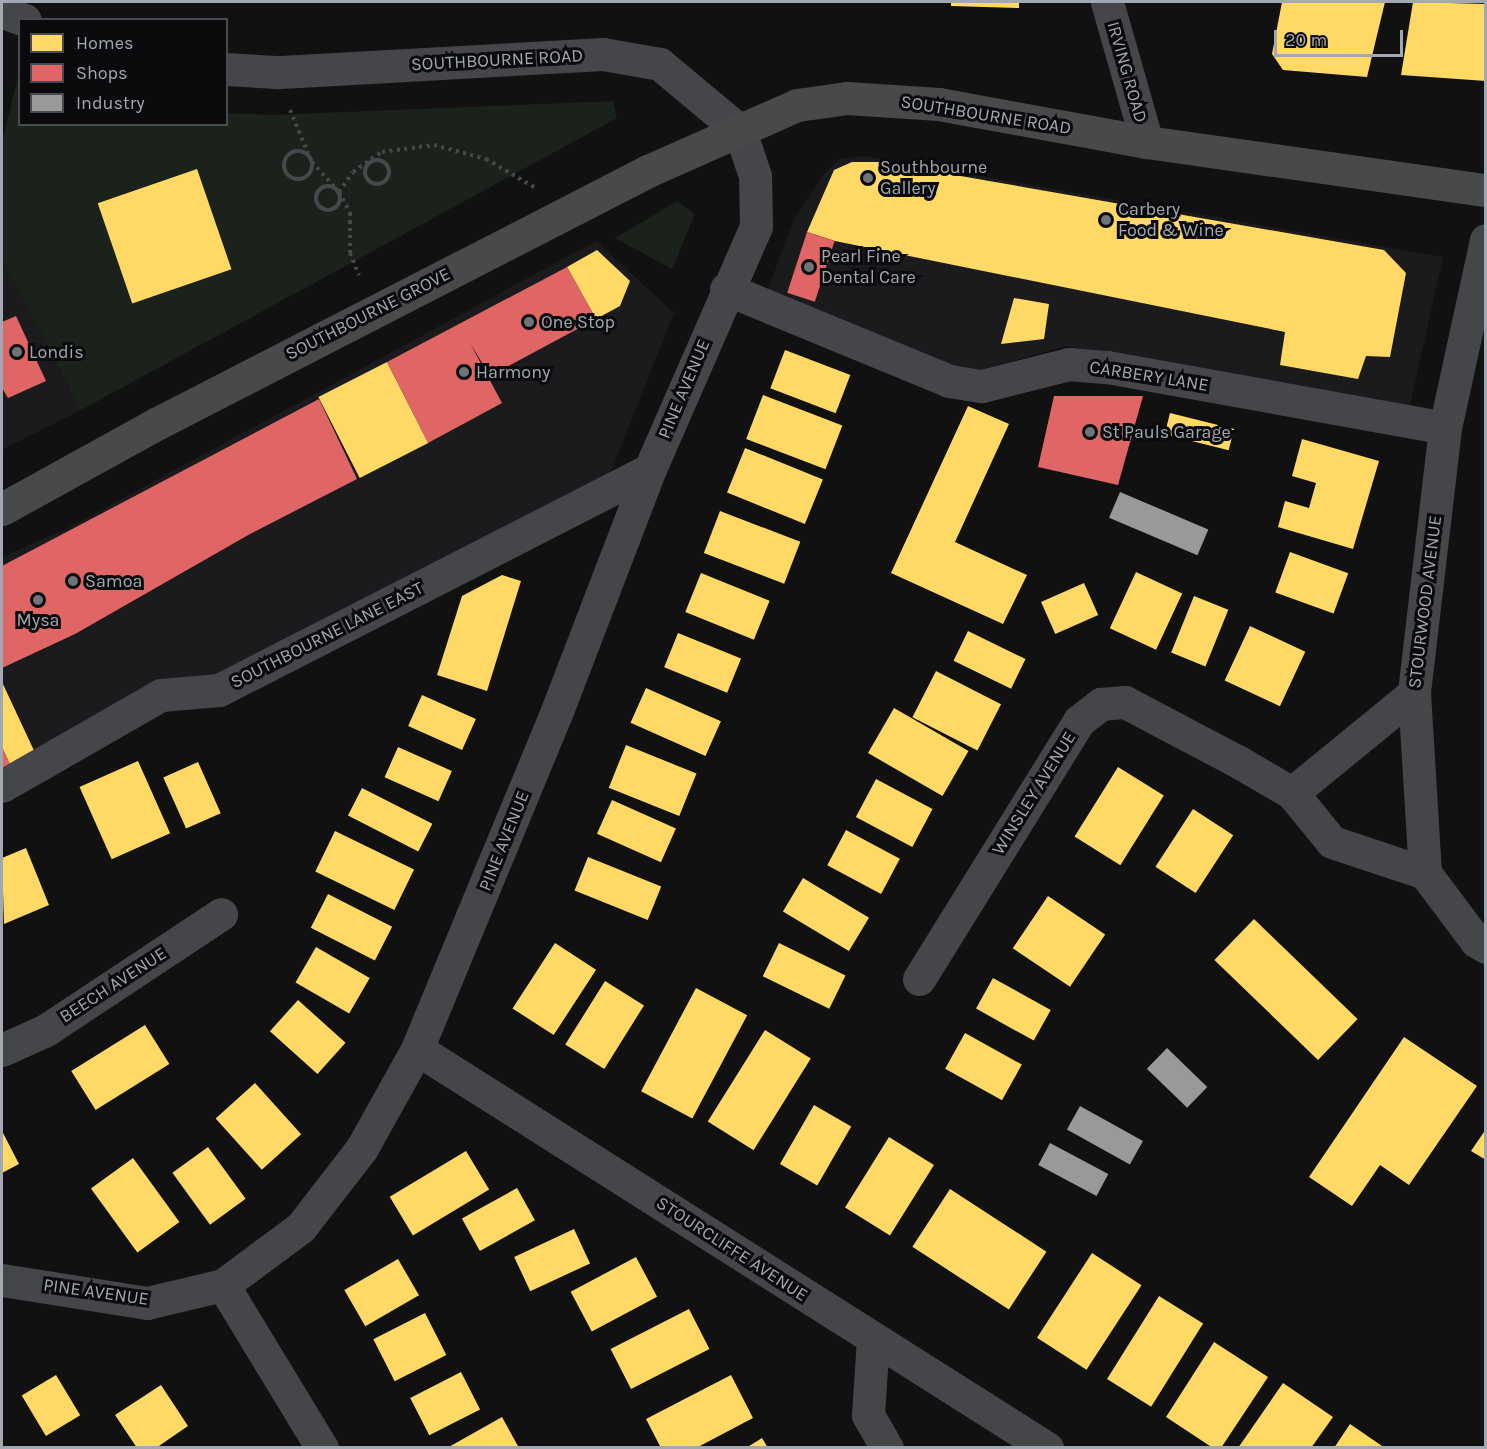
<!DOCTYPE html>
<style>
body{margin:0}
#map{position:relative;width:1487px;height:1449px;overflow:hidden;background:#111;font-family:Karla,sans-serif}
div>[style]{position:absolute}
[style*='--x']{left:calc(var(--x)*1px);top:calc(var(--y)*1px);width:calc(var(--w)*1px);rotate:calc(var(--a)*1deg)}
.built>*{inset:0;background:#1b1b1d}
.green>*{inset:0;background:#1b211b}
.homes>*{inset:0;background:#ffd966;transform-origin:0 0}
.shops>*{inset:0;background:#e06666;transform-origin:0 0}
.industry>*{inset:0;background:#999;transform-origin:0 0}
.path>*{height:4px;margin-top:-2px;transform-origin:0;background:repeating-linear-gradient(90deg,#47484b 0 3px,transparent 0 7.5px)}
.path>.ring{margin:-2px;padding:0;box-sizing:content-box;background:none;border:4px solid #47484b;border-radius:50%}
.minor>*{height:33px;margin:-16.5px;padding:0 16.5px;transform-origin:16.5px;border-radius:16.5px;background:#454649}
.major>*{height:33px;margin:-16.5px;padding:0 16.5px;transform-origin:16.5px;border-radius:16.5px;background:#48494b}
.dots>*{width:16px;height:16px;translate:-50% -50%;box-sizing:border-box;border:3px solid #0b0b0d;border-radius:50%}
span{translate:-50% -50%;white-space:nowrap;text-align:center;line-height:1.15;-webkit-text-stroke:6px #0b0b0d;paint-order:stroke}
.street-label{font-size:18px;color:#a2a8b2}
.poi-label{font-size:18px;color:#a2a8b2}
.left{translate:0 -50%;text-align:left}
.frame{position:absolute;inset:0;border:3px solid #a2a8b2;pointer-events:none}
.legend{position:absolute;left:18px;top:18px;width:210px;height:108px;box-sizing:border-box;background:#0b0b0d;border:2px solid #474a4f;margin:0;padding:8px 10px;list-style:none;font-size:18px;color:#a2a8b2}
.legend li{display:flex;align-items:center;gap:12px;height:30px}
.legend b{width:30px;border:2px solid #474a4f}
.scale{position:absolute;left:1274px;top:30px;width:129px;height:27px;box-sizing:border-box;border:3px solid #a2a8b2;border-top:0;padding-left:8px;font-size:18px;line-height:21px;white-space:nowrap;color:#a2a8b2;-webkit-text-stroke:4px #0b0b0d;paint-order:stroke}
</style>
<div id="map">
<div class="built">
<i style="clip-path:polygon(865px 156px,1443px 257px,1410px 405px,1066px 346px,984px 369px,935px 368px,766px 294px,794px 220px,825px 173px,839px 159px)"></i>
<i style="clip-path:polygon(596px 241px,674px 313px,609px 476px,2px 782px,2px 557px,70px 527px)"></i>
<i style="clip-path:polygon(2px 259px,81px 410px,2px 450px)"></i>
</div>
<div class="green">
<i style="clip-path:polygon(19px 72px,20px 124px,226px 124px,227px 113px,272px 115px,613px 101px,617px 118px,81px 410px,2px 259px,2px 142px)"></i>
<i style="clip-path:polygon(677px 201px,695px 214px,672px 269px,615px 238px)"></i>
</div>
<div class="homes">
<i style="clip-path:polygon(951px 2px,1019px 2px,1019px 8px,951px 6px)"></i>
<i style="clip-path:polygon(1282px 2px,1385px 2px,1367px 77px,1283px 70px,1272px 54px)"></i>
<i style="clip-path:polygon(1413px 2px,1486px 4px,1486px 81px,1401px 75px)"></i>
<i style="clip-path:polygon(852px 162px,880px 162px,1384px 250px,1406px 273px,1390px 357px,1366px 356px,1358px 379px,1280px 365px,1285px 332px,835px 241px,807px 232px,834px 170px)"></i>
<i style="left:197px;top:169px;width:106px;height:105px;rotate:71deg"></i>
<i style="clip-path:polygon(597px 250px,630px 281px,620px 306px,596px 319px,567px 267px)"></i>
<i style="clip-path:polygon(1014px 298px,1049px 304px,1044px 339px,1001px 344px)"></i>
<i style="left:785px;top:350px;width:70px;height:41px;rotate:21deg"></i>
<i style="left:387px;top:362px;width:91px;height:77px;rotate:63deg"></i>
<i style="left:763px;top:395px;width:85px;height:47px;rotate:21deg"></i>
<i style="clip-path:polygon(968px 406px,1009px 424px,955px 542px,1027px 575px,1003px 624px,891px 573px)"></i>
<i style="left:1170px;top:413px;width:66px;height:22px;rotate:14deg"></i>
<i style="clip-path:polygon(1302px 439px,1379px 461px,1353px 549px,1278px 527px,1285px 501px,1309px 508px,1316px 483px,1292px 476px)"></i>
<i style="left:745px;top:448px;width:84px;height:48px;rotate:22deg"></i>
<i style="left:720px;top:511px;width:86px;height:45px;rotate:21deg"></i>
<i style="left:1290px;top:552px;width:62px;height:43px;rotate:20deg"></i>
<i style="left:1136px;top:572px;width:51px;height:62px;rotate:25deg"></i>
<i style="left:701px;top:573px;width:74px;height:42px;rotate:22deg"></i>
<i style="clip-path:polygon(502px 575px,521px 581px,487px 691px,437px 675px,462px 596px)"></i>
<i style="left:1084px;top:583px;width:35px;height:47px;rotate:66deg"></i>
<i style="left:1194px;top:596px;width:37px;height:61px;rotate:22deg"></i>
<i style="left:1250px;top:626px;width:61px;height:60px;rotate:25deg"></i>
<i style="left:968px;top:631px;width:64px;height:33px;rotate:26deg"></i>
<i style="left:678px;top:633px;width:68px;height:37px;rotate:22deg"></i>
<i style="left:936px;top:671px;width:73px;height:52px;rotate:27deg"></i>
<i style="clip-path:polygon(2px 682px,37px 757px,12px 769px,2px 747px)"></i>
<i style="left:646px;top:688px;width:82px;height:38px;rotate:24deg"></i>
<i style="left:422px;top:695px;width:59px;height:34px;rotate:24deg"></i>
<i style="left:894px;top:708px;width:86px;height:52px;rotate:30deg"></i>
<i style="left:626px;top:745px;width:76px;height:46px;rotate:22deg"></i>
<i style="left:398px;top:747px;width:59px;height:33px;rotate:24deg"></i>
<i style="left:138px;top:761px;width:79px;height:64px;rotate:66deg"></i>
<i style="left:198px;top:762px;width:56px;height:38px;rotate:66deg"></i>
<i style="left:1118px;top:767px;width:54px;height:82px;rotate:32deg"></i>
<i style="left:876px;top:779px;width:64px;height:43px;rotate:28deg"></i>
<i style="left:362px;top:788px;width:79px;height:31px;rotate:27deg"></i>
<i style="left:612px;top:800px;width:70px;height:37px;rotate:24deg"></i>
<i style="left:1193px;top:809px;width:48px;height:69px;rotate:33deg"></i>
<i style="left:846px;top:830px;width:61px;height:40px;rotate:28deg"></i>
<i style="left:335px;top:831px;width:88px;height:45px;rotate:26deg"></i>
<i style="clip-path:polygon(26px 848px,49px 905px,4px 924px,2px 858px)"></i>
<i style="left:588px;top:857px;width:79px;height:36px;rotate:22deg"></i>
<i style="left:803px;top:878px;width:77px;height:39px;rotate:31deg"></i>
<i style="left:328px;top:894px;width:72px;height:38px;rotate:27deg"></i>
<i style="left:1048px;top:896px;width:69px;height:63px;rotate:34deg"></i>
<i style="left:1254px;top:919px;width:144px;height:57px;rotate:44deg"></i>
<i style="left:555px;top:943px;width:49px;height:78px;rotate:33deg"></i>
<i style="left:779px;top:943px;width:74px;height:37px;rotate:26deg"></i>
<i style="left:316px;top:947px;width:62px;height:41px;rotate:30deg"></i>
<i style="left:993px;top:978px;width:66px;height:35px;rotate:29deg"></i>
<i style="left:605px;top:981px;width:46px;height:75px;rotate:32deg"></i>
<i style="left:696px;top:988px;width:58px;height:117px;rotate:28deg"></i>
<i style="left:298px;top:1000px;width:64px;height:42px;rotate:42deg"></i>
<i style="left:145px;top:1025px;width:46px;height:87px;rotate:58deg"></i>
<i style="left:765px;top:1030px;width:54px;height:108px;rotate:32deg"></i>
<i style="left:965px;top:1033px;width:65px;height:41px;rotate:29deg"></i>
<i style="clip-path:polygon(1404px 1037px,1477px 1086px,1409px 1185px,1380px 1165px,1352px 1206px,1309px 1177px)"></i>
<i style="left:255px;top:1083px;width:69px;height:53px;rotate:48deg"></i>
<i style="left:814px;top:1105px;width:43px;height:68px;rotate:30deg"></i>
<i style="clip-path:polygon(1486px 1129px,1486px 1160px,1471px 1151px)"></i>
<i style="clip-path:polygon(2px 1131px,19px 1164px,2px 1173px)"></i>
<i style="left:889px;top:1137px;width:53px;height:83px;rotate:32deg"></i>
<i style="left:208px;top:1147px;width:64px;height:44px;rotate:54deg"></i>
<i style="left:466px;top:1151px;width:45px;height:89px;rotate:59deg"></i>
<i style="left:133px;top:1158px;width:79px;height:52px;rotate:54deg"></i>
<i style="left:517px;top:1188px;width:37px;height:63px;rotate:61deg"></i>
<i style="left:950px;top:1189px;width:115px;height:69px;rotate:33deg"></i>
<i style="left:574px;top:1229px;width:38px;height:66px;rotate:65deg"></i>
<i style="left:1092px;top:1253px;width:59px;height:101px;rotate:33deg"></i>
<i style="left:636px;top:1257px;width:45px;height:74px;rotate:62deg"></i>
<i style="left:398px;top:1259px;width:42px;height:62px;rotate:60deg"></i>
<i style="left:1159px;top:1296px;width:52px;height:98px;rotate:32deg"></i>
<i style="left:689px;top:1309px;width:45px;height:88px;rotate:63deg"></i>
<i style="left:425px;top:1313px;width:47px;height:58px;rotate:63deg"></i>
<i style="clip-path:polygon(1214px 1342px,1268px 1377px,1221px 1448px,1213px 1448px,1166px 1417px)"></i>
<i style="left:461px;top:1372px;width:42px;height:57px;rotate:63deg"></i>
<i style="left:56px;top:1375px;width:47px;height:40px;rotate:59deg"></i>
<i style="clip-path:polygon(731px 1375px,753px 1418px,696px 1448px,661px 1448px,646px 1419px)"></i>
<i style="clip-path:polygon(1283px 1383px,1333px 1417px,1311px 1448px,1238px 1448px)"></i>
<i style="clip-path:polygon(161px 1385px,188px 1426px,156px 1448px,137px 1448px,115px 1415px)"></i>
<i style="clip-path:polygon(502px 1417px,519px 1448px,447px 1448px)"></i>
<i style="clip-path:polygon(1350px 1424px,1385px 1448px,1334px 1448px)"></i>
<i style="clip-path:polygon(762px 1438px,768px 1448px,746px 1448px)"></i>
</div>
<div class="shops">
<i style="left:807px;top:232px;width:29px;height:64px;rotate:18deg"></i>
<i style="clip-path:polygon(567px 267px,596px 319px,490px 376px,470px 343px,502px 403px,428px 443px,387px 362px)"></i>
<i style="clip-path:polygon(16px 316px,46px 381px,8px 398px,2px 388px,2px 322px)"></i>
<i style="clip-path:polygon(1054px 396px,1143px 396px,1118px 485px,1038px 467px)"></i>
<i style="clip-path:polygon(319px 399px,357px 479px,250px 534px,75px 634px,2px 668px,2px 566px)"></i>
<i style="clip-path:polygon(2px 747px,12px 769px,2px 774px)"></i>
</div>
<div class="industry">
<i style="left:1120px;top:492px;width:96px;height:28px;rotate:23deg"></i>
<i style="left:1167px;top:1048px;width:56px;height:29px;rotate:44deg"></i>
<i style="left:1080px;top:1106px;width:72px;height:27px;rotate:29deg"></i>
<i style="left:1050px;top:1143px;width:66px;height:25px;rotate:28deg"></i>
</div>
<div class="path">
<i style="--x:290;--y:110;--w:47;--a:67.3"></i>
<i class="ring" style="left:284px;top:151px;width:24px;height:24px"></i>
<i class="ring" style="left:365px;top:160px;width:20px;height:20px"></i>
<i style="--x:312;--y:162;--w:40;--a:48"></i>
<i style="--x:339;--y:192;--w:24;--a:62"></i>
<i style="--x:350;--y:213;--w:40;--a:90"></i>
<i style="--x:350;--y:253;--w:24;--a:68"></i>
<i class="ring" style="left:316px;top:186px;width:20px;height:20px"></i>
<i style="--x:339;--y:192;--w:24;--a:-55"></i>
<i style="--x:353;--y:172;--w:35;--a:-35"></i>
<i style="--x:382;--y:152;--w:52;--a:-7.7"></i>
<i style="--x:434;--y:145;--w:54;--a:15.1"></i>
<i style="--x:486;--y:159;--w:56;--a:30.3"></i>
</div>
<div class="minor">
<i style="--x:1107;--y:2;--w:146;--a:74.1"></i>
<i style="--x:2;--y:12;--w:24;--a:19"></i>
<i style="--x:1486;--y:240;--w:192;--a:102.3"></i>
<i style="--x:1445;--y:428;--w:267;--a:96.7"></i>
<i style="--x:1414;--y:693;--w:180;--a:86.5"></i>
<i style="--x:1425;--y:873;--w:85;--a:53.1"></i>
<i style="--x:1476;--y:941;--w:12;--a:31"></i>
<i style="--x:726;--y:289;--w:241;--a:22.4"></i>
<i style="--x:949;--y:381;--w:33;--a:9"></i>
<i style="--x:982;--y:386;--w:90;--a:-14.2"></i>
<i style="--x:1069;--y:364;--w:38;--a:5"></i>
<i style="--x:1107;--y:367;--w:343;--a:10.2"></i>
<i style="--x:2;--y:786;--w:183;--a:-29.8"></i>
<i style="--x:161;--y:695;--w:58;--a:-4.9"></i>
<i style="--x:219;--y:690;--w:484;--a:-27.1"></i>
<i style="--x:1292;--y:793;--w:158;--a:-39.3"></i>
<i style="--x:919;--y:979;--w:304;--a:-58.2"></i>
<i style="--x:1079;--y:721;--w:28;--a:-38"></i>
<i style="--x:1101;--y:704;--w:24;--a:-5"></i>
<i style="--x:1125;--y:702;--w:127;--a:27.8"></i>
<i style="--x:1237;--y:761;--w:64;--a:30.2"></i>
<i style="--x:1292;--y:793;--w:63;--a:50.8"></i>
<i style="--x:1332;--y:842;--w:98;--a:18.4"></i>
<i style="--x:417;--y:1049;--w:746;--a:32.35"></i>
<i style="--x:2;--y:1050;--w:48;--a:-24.4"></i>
<i style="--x:46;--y:1030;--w:210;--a:-33.5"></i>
<i style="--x:2;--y:1280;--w:147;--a:9"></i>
<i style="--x:147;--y:1303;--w:78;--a:-13.3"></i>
<i style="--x:223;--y:1285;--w:97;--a:-36.6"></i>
<i style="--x:301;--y:1227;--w:100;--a:-52.3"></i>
<i style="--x:362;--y:1148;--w:113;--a:-60.9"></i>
<i style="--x:417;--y:1049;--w:366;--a:-67.5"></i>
<i style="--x:557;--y:711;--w:259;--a:-69"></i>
<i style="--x:650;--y:469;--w:265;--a:-66.4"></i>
<i style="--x:756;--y:226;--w:50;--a:-91.1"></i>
<i style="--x:755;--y:176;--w:47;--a:-108.4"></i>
<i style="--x:740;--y:131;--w:104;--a:-140.1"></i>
<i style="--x:660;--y:64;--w:58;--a:-170"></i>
<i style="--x:603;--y:54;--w:327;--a:176.8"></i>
<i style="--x:276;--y:72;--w:50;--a:-176.6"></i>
<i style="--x:223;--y:1285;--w:191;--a:58.7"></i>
<i style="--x:873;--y:1339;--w:76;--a:93.8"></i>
<i style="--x:868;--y:1415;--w:38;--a:60"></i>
</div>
<div class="major">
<i style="--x:2;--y:509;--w:178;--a:-28.9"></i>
<i style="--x:158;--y:423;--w:551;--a:-27.22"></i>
<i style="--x:648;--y:171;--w:163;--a:-23.9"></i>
<i style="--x:797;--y:105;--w:50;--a:-8"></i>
<i style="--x:847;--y:98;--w:92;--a:3.7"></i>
<i style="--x:939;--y:104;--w:211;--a:10.4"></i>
<i style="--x:1147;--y:142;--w:342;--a:8.1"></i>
</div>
<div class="dots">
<i style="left:868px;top:178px;background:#6f737a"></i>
<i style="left:1106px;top:220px;background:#6f737a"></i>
<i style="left:809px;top:267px;background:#6f737a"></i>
<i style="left:529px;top:322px;background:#6f737a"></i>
<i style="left:17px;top:352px;background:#6f737a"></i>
<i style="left:464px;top:372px;background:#6f737a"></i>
<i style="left:1090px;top:432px;background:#6f737a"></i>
<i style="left:73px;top:581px;background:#6f737a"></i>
<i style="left:38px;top:600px;background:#6f737a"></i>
</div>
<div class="street-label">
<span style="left:497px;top:60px;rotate:-3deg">SOUTHBOURNE ROAD</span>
<span style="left:1127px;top:72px;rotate:74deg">IRVING ROAD</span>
<span style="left:986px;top:115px;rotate:9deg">SOUTHBOURNE ROAD</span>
<span style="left:368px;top:314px;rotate:-27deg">SOUTHBOURNE GROVE</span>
<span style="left:1149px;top:376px;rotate:9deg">CARBERY LANE</span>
<span style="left:684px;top:389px;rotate:-67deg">PINE AVENUE</span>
<span style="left:1425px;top:602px;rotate:-83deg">STOURWOOD AVENUE</span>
<span style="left:327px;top:635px;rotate:-27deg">SOUTHBOURNE LANE EAST</span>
<span style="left:1034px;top:793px;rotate:-58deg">WINSLEY AVENUE</span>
<span style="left:504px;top:841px;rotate:-68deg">PINE AVENUE</span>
<span style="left:113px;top:985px;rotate:-33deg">BEECH AVENUE</span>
<span style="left:732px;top:1249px;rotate:33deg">STOURCLIFFE AVENUE</span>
<span style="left:96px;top:1292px;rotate:8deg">PINE AVENUE</span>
</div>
<div class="poi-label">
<span class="left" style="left:880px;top:178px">Southbourne<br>Gallery</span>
<span class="left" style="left:1118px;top:220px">Carbery<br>Food &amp; Wine</span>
<span class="left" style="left:821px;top:267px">Pearl Fine<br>Dental Care</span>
<span class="left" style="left:541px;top:322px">One Stop</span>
<span class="left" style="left:29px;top:352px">Londis</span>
<span class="left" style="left:476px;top:372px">Harmony</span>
<span class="left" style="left:1102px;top:432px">St Pauls Garage</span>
<span class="left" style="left:85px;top:581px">Samoa</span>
<span style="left:38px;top:620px">Mysa</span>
</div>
<div class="frame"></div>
<ul class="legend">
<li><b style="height:16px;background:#ffd966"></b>Homes</li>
<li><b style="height:16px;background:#e06666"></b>Shops</li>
<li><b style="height:16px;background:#999"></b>Industry</li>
</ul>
<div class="scale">20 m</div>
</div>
